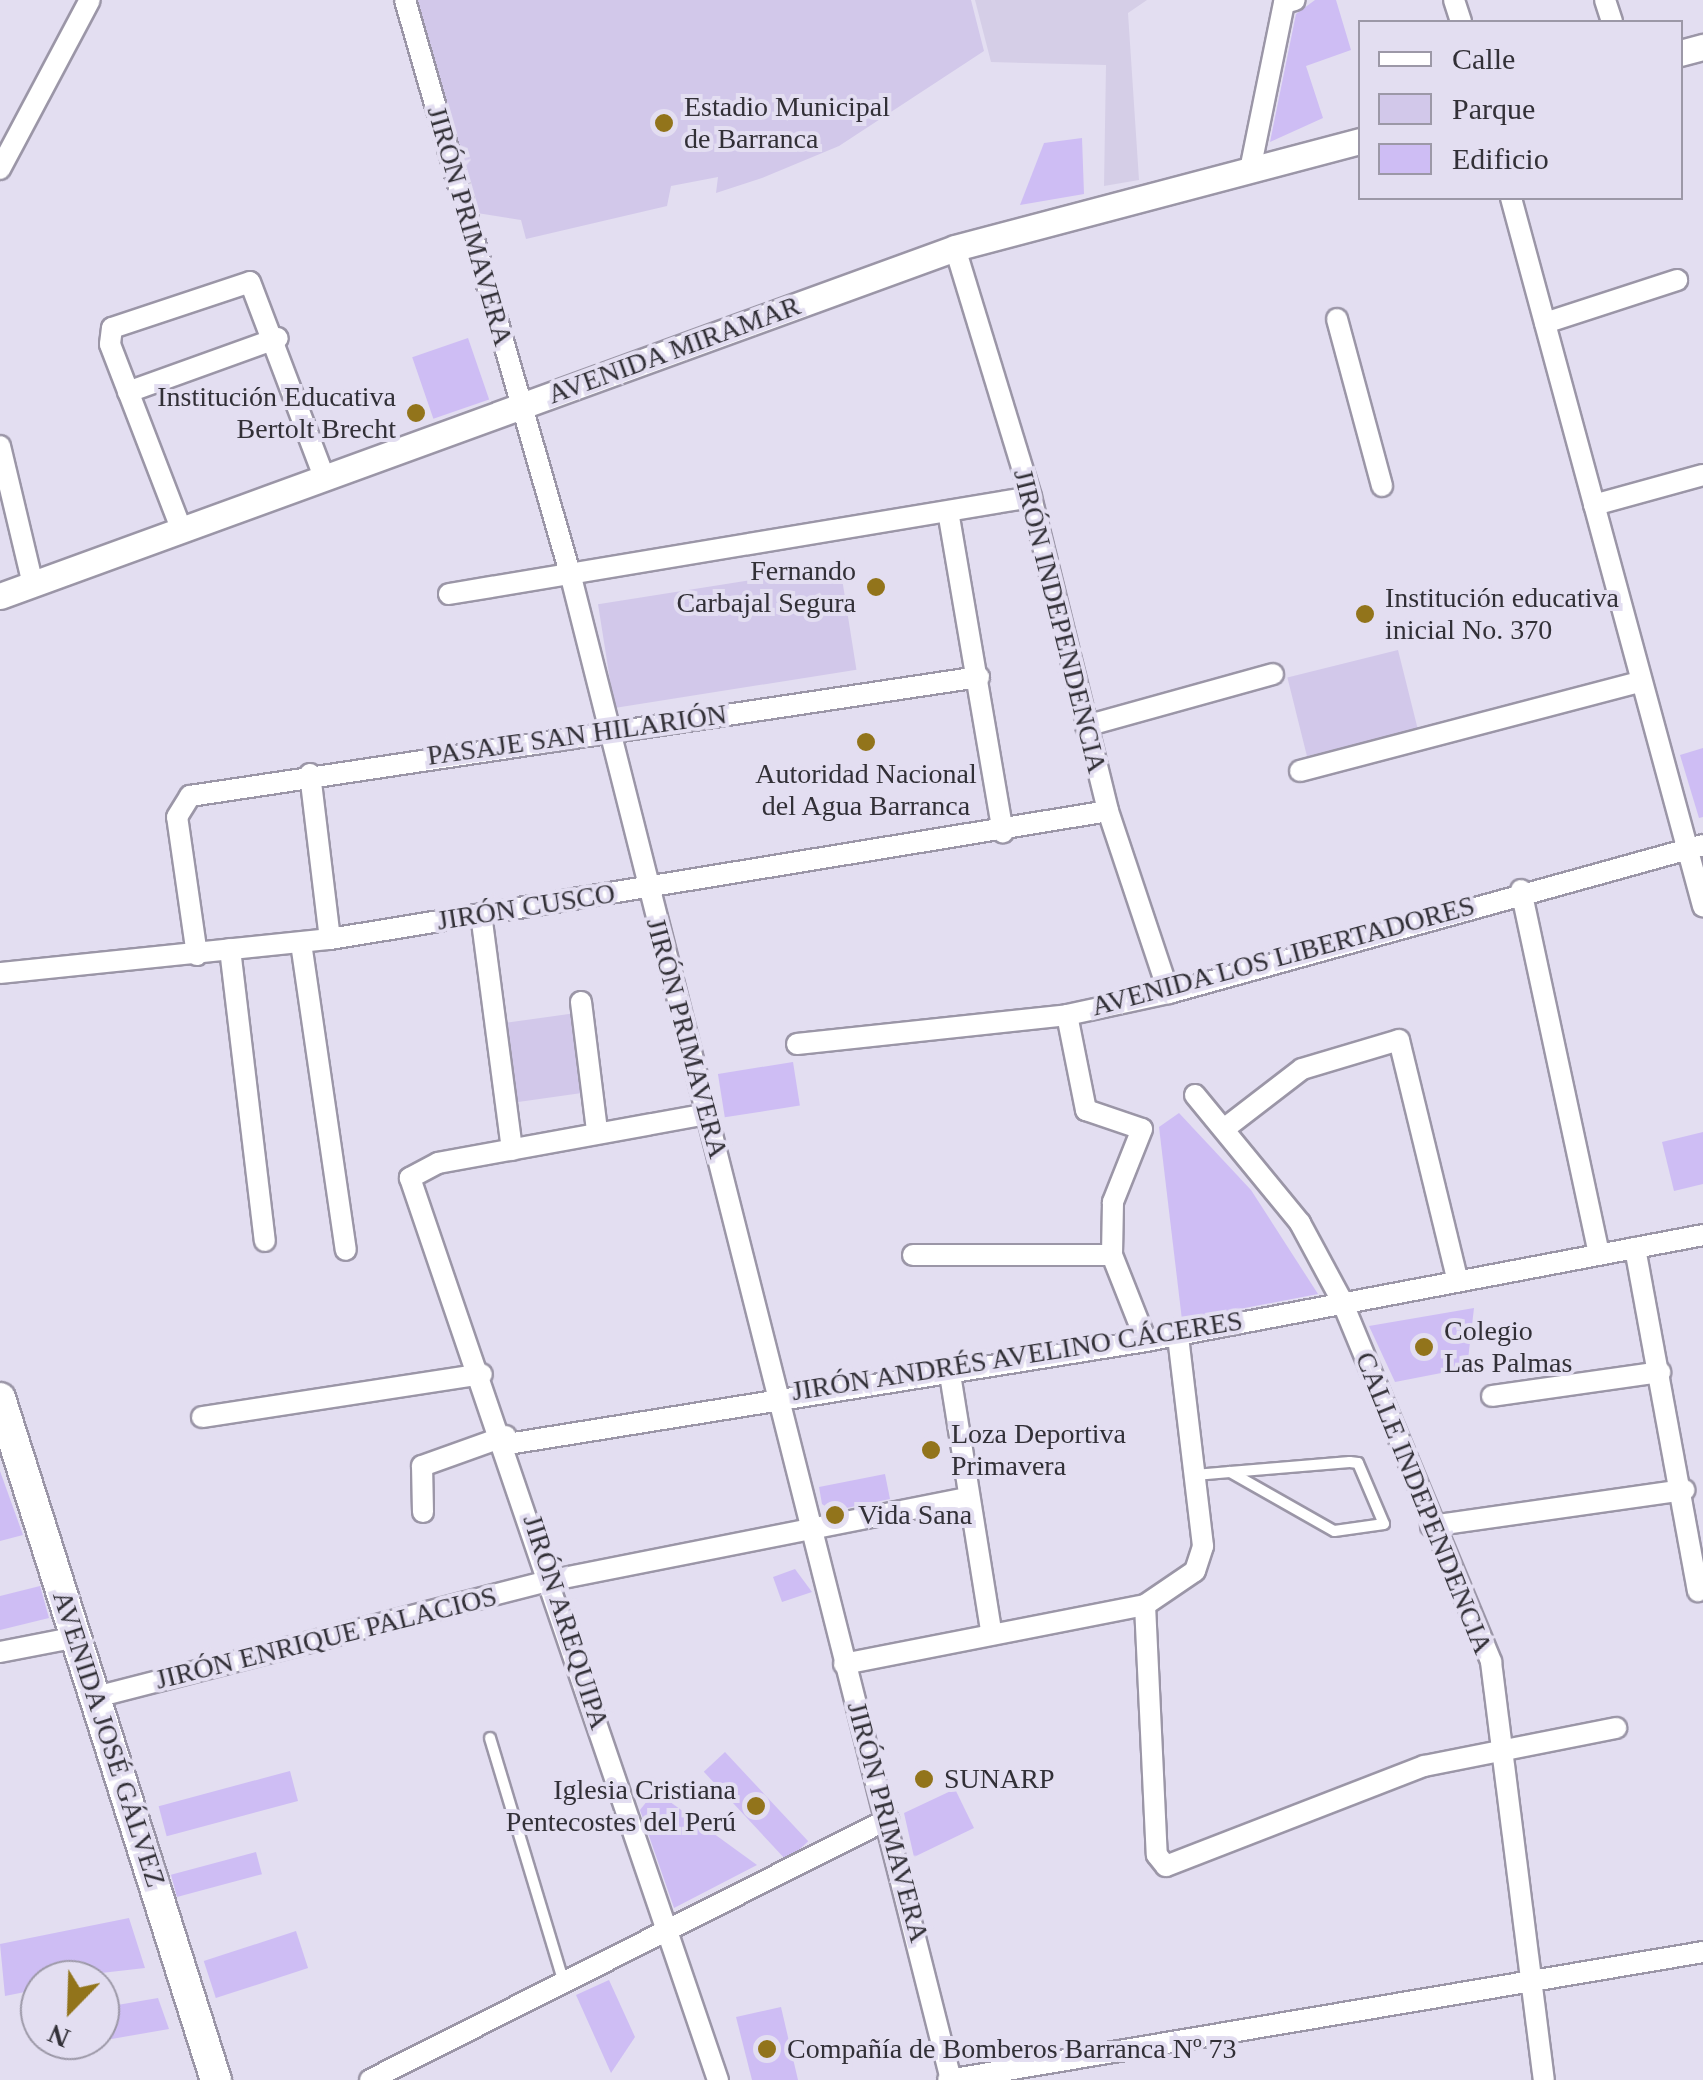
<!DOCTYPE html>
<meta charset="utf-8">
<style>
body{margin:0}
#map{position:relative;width:1703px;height:2080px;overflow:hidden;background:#e3def1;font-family:Georgia,serif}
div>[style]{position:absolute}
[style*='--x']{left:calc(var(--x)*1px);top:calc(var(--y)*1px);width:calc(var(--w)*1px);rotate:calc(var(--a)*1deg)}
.built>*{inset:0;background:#d5cee7}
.green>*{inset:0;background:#d2c8ea;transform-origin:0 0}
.building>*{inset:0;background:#cebdf4;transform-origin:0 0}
.roads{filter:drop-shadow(2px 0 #9b96a7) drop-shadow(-2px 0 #9b96a7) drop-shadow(0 2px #9b96a7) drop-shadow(0 -2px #9b96a7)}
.service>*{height:10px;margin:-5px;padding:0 5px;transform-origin:5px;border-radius:5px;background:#fff}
.minor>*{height:20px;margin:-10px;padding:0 10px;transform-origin:10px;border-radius:10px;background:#fff}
.tertiary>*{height:25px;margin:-12.5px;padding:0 12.5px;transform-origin:12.5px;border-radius:12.5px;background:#fff}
.primary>*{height:30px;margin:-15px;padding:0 15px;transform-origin:15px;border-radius:15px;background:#fff}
.dots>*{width:28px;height:28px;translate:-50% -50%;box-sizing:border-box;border:5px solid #e3def1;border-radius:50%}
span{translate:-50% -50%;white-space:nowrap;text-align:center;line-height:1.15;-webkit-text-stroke:8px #e3def1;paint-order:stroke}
.poi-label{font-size:28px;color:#323037}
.left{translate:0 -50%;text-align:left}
.right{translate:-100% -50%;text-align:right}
.street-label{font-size:28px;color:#323037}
.legend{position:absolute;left:1358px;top:20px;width:325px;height:180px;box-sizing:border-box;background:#e3def1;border:2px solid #9c98a7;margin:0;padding:12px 18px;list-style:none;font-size:30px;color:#323037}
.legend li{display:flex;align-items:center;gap:20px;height:50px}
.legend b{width:50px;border:2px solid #9c98a7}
.north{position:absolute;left:20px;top:1960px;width:100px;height:100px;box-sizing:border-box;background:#e3def1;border:2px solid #9c98a7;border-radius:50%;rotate:203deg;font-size:28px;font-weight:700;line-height:40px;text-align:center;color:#323037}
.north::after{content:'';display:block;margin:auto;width:35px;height:45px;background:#92741b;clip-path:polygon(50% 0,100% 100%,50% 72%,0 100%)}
</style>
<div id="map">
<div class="built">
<i style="clip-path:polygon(975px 0,1147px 0,1128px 13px,1139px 180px,1104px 186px,1106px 65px,991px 62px)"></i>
</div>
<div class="green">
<i style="clip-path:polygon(410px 0,971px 0,984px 51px,839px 146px,762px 178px,716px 193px,718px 177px,671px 186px,667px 206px,526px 239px,521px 220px,477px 213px)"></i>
<i style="left:840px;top:566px;width:105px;height:245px;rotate:81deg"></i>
<i style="left:1398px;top:650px;width:81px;height:114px;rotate:76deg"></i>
<i style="left:576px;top:1013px;width:80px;height:75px;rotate:82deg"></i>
</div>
<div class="building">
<i style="clip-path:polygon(1315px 0,1336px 0,1351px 50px,1306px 66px,1323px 118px,1270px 142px,1296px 14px)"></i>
<i style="clip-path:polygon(1082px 138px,1084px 194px,1020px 205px,1044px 143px)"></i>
<i style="left:468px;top:338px;width:65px;height:59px;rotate:71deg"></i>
<i style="clip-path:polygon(1703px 748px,1703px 817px,1699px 818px,1680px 755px)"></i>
<i style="left:793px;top:1062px;width:44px;height:76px;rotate:81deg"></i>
<i style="clip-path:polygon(1179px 1113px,1251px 1190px,1318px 1294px,1182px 1320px,1159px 1127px)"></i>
<i style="clip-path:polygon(1703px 1132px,1703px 1184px,1674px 1191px,1662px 1142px)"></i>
<i style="clip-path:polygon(1474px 1308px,1467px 1368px,1395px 1382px,1369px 1326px)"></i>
<i style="clip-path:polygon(0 1471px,23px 1535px,0 1541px)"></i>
<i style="clip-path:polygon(885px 1474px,890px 1499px,832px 1511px,822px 1504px,819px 1487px)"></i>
<i style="clip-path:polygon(795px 1569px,812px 1592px,782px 1602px,773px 1577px)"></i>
<i style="clip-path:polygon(40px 1586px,49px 1618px,0 1630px,0 1596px)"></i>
<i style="left:725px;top:1752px;width:122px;height:29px;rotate:47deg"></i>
<i style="left:290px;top:1771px;width:31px;height:136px;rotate:75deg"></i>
<i style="clip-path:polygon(955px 1789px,974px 1828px,914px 1857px,904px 1813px)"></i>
<i style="clip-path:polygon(655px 1791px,757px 1865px,674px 1908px,640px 1810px)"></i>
<i style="left:256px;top:1852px;width:23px;height:88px;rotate:75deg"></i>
<i style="clip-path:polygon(129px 1918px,145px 1968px,40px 1980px,40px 1989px,5px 1996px,0 1944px)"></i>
<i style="left:296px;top:1931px;width:39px;height:97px;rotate:72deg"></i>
<i style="clip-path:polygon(609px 1980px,635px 2037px,611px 2073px,576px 1995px)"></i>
<i style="clip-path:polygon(158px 1998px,169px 2029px,100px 2041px,100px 2008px)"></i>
<i style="clip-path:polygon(781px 2007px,798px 2080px,752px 2080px,736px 2017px)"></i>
</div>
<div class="roads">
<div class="service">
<i style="--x:1195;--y:1475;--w:35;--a:-5"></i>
<i style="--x:1230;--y:1472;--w:120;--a:-4.8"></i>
<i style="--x:1350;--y:1462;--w:8;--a:7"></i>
<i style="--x:1358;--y:1463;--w:66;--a:66.9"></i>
<i style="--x:1384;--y:1524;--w:50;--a:172"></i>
<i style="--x:1334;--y:1531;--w:120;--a:-150.4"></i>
<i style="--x:490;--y:1738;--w:256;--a:73.2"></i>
</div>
<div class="minor">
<i style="--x:405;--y:0;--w:596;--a:73.94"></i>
<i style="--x:570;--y:573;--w:1554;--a:75.81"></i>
<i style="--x:1454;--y:0;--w:23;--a:72"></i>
<i style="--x:1605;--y:0;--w:23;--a:72"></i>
<i style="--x:0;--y:169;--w:191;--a:-62"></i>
<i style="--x:1250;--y:170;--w:170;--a:-78.5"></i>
<i style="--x:1284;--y:3;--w:11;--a:-15"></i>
<i style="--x:1511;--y:198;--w:734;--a:74.83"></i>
<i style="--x:955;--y:248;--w:260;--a:73"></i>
<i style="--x:1031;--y:497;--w:323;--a:76.2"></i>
<i style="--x:1108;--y:811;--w:192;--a:71.5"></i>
<i style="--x:1337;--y:319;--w:173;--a:74.9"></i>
<i style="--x:1545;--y:323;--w:139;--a:-18"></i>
<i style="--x:128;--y:392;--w:159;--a:-19.8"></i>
<i style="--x:0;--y:446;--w:138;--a:76.6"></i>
<i style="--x:1594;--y:505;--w:113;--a:-15.4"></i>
<i style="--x:949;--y:517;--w:320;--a:80.3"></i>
<i style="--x:182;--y:531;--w:200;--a:-111.1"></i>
<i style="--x:110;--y:344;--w:16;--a:-83"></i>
<i style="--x:112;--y:328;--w:145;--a:-18.4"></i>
<i style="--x:250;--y:282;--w:205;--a:69.2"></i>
<i style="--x:449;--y:594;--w:590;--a:-9.46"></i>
<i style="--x:1086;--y:726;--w:194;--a:-15.5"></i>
<i style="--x:1300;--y:771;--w:350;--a:-14.7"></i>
<i style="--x:310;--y:774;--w:166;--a:83.1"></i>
<i style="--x:1521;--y:890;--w:371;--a:77.9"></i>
<i style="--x:481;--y:914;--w:238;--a:82.5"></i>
<i style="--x:301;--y:943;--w:310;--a:81.7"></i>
<i style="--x:230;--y:949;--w:294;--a:83.2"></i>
<i style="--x:197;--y:955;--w:139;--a:-98.2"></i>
<i style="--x:177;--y:817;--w:25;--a:-58"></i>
<i style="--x:190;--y:796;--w:798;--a:-8.58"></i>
<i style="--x:0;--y:973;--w:332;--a:-5.9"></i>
<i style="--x:330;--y:939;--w:788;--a:-9.34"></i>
<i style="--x:581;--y:1002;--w:130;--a:82.9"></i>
<i style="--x:1067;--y:1015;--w:97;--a:78.7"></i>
<i style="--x:1086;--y:1110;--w:59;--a:18.7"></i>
<i style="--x:1142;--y:1129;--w:79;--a:111.7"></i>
<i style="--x:1113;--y:1202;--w:53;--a:91.1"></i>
<i style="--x:1112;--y:1255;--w:92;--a:68.4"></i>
<i style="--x:797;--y:1044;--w:272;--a:-6.1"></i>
<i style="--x:1067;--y:1015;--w:104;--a:-12.2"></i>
<i style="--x:1169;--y:993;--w:554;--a:-15.49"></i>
<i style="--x:1195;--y:1095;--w:166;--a:50.6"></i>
<i style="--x:1300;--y:1223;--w:86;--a:61.7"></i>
<i style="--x:1341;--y:1299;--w:393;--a:67.5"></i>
<i style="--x:1491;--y:1662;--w:421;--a:82.8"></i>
<i style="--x:707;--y:1114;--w:273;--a:169.7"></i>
<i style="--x:438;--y:1163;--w:32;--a:152"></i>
<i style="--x:410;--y:1178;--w:953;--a:71.15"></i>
<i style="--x:1224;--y:1129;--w:98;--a:-37.6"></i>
<i style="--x:1302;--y:1069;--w:101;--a:-16.6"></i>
<i style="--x:1399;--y:1040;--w:245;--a:76.3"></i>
<i style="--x:1635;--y:1248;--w:349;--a:79.6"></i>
<i style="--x:913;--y:1255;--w:199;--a:0"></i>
<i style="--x:949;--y:1368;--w:265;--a:80.9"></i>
<i style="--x:1492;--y:1396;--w:170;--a:-8.1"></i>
<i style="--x:202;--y:1417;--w:283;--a:-8.7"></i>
<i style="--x:508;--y:1444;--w:646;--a:-9.17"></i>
<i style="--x:1146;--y:1341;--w:567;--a:-10.77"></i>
<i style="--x:423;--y:1512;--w:46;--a:-91.2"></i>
<i style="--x:422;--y:1466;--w:89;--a:-19.7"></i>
<i style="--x:1431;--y:1526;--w:256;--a:-8.1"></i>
<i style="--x:1145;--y:1605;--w:250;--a:87.3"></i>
<i style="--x:1157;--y:1855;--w:14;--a:51"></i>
<i style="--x:1166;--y:1866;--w:277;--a:-21.2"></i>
<i style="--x:1424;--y:1766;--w:196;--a:-11.2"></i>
<i style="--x:0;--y:1652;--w:78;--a:-11"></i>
<i style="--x:844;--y:1664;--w:307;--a:-11.1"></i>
<i style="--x:1145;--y:1605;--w:60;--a:-34.2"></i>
<i style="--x:1195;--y:1571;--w:26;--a:-72"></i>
<i style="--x:1203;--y:1546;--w:212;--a:-96.8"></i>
<i style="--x:96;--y:1697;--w:472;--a:-14.4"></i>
<i style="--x:553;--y:1580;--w:423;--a:-11.2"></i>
<i style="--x:370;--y:2080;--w:580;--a:-26.74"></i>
<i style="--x:948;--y:2080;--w:766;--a:-9.62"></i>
</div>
<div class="tertiary">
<i style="--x:1680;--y:53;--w:24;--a:-15"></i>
<i style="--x:0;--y:596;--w:1016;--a:-20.02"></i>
<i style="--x:955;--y:248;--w:419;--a:-14.8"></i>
</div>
<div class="primary">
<i style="--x:0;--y:1398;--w:715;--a:72.43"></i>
</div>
</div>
<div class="dots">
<i style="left:664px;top:123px;background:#92741b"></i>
<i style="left:416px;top:413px;background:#92741b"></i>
<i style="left:876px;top:587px;background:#92741b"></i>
<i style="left:1365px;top:614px;background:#92741b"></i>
<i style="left:866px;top:742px;background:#92741b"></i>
<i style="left:1424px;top:1347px;background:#92741b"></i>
<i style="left:931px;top:1450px;background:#92741b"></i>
<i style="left:835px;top:1515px;background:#92741b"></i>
<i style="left:924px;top:1779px;background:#92741b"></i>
<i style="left:756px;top:1806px;background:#92741b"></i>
<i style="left:767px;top:2049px;background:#92741b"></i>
</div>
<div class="poi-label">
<span class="left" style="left:684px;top:123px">Estadio Municipal<br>de Barranca</span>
<span class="right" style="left:396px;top:413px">Institución Educativa<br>Bertolt Brecht</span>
<span class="right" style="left:856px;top:587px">Fernando<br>Carbajal Segura</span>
<span class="left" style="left:1385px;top:614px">Institución educativa<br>inicial No. 370</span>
<span style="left:866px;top:790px">Autoridad Nacional<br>del Agua Barranca</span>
<span class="left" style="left:1444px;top:1347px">Colegio<br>Las Palmas</span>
<span class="left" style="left:951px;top:1450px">Loza Deportiva<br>Primavera</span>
<span class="left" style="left:858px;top:1515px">Vida Sana</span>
<span class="left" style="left:944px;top:1779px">SUNARP</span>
<span class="right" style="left:736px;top:1806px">Iglesia Cristiana<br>Pentecostes del Perú</span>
<span class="left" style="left:787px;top:2049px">Compañía de Bomberos Barranca Nº 73</span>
</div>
<div class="street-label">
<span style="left:470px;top:226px;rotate:74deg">JIRÓN PRIMAVERA</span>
<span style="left:674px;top:350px;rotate:-20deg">AVENIDA MIRAMAR</span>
<span style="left:1060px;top:621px;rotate:76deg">JIRÓN INDEPENDENCIA</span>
<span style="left:577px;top:735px;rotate:-8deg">PASAJE SAN HILARIÓN</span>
<span style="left:526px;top:907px;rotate:-9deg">JIRÓN CUSCO</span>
<span style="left:1283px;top:956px;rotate:-15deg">AVENIDA LOS LIBERTADORES</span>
<span style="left:687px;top:1038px;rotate:75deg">JIRÓN PRIMAVERA</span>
<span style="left:1017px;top:1356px;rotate:-9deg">JIRÓN ANDRÉS AVELINO CÁCERES</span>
<span style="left:1424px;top:1503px;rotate:68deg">CALLE INDEPENDENCIA</span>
<span style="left:566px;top:1622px;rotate:72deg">JIRÓN AREQUIPA</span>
<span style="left:326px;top:1638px;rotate:-14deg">JIRÓN ENRIQUE PALACIOS</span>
<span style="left:109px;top:1739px;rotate:72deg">AVENIDA JOSÉ GÁLVEZ</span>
<span style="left:888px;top:1822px;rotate:75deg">JIRÓN PRIMAVERA</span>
</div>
<ul class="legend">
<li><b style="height:12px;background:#fff"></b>Calle</li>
<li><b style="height:28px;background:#d2c8ea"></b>Parque</li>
<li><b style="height:28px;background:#cebdf4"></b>Edificio</li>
</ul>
<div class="north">N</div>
</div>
